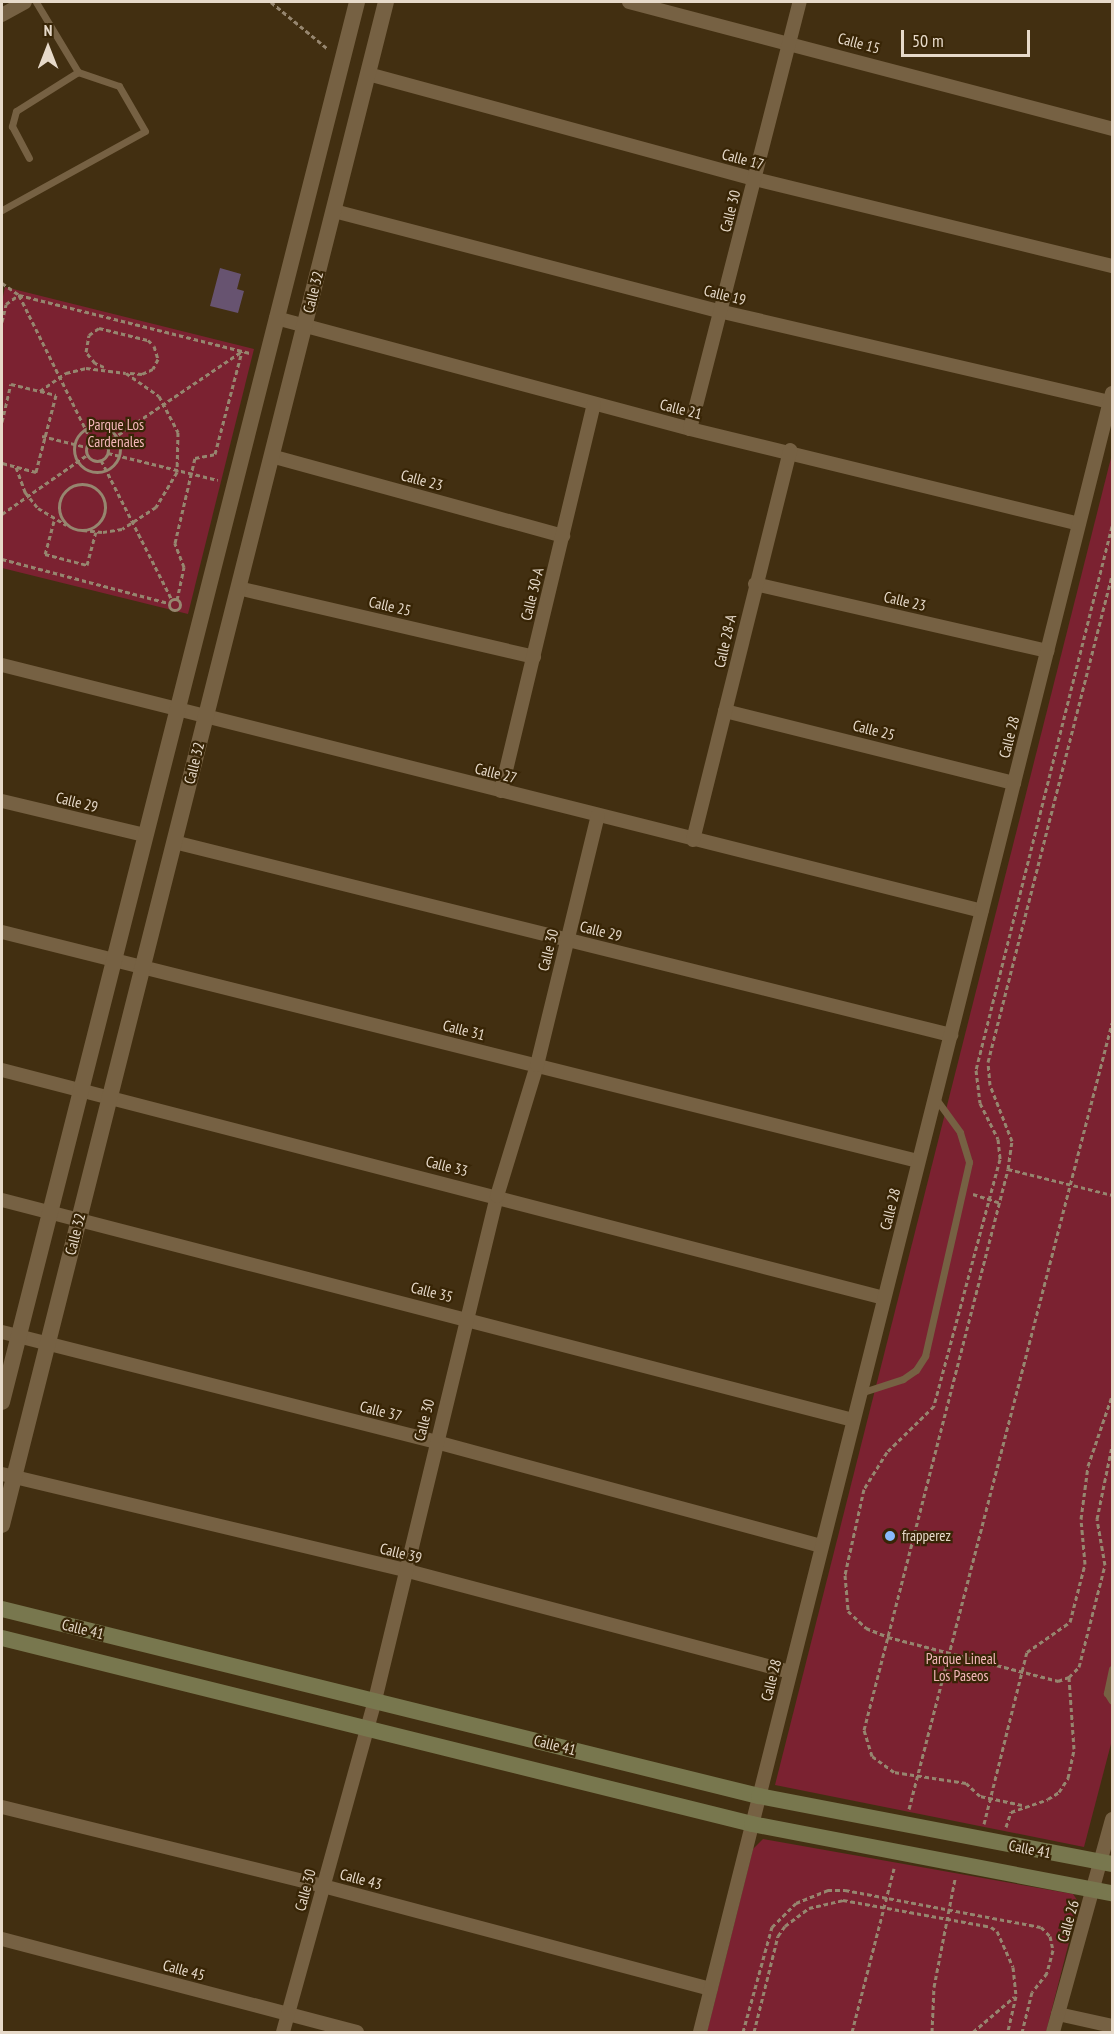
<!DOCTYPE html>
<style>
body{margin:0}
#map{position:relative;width:1114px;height:2034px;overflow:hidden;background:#422f11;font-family:"PT Sans Narrow",sans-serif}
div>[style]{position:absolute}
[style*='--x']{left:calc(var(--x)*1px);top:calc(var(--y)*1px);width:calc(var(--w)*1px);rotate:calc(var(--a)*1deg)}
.green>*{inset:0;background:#7b2231}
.building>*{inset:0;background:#675370}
.path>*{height:3px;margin-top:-1.5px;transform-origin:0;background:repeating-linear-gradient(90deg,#96866f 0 4.5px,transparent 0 7.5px)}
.path>.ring{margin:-1.5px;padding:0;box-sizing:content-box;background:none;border:3px solid #96866f;border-radius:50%}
.service>*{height:7px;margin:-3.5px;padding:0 3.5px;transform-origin:3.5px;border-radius:3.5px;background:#766143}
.minor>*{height:14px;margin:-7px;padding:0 7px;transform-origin:7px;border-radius:7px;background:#766143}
.tertiary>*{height:16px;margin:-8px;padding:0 8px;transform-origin:8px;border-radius:8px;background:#766143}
.secondary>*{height:16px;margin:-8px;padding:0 8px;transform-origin:8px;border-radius:8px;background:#78774e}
.dots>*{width:16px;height:16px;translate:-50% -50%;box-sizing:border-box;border:3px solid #382506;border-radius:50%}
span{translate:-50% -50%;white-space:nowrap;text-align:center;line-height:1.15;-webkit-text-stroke:4.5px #382506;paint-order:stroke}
.street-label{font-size:15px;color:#e7daca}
.park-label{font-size:15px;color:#f4b7ba}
.poi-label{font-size:15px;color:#e7daca}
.left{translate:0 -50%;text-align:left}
.frame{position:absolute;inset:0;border:3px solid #e7daca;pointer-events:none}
.north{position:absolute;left:18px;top:18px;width:60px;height:60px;-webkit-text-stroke:4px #382506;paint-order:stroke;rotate:0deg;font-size:16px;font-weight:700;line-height:24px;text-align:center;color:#e7daca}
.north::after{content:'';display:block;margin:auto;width:21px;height:27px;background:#e7daca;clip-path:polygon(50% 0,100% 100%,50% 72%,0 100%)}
.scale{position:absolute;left:901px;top:30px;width:129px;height:27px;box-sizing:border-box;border:3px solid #e7daca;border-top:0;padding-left:8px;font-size:18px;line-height:21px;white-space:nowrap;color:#e7daca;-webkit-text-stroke:4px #382506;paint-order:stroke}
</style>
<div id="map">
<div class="green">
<i style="clip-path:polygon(5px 287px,254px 349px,188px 614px,2px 568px,2px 301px)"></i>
<i style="clip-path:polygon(1112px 454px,1112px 1740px,1084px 1847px,775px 1785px)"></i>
<i style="clip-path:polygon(763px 1839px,1073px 1894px,1079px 1903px,1046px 2032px,707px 2032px,753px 1849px)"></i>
</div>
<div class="building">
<i style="clip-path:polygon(220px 268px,241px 274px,237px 289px,244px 291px,238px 313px,210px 306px)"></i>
</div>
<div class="path">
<i style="--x:271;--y:2;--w:74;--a:39.5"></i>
<i style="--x:2;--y:283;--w:21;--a:35"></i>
<i style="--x:19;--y:295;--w:238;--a:14.1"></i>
<i style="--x:19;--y:295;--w:162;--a:63.6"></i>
<i style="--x:2;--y:322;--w:18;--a:-77"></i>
<i style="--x:6;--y:304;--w:16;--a:-35"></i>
<i style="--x:104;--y:367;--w:10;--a:-156"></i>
<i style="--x:95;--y:363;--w:14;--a:-129"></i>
<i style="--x:86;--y:352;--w:17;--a:-80"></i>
<i style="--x:89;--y:335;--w:12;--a:-35"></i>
<i style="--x:99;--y:328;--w:50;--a:13.8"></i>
<i style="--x:148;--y:340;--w:8;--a:45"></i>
<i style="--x:154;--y:346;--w:14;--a:73"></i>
<i style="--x:158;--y:359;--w:11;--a:117"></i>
<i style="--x:153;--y:369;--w:12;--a:156"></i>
<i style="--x:142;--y:374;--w:12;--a:-175"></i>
<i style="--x:40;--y:391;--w:32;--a:-35"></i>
<i style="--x:66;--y:373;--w:21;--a:-14"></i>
<i style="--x:86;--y:368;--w:40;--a:7.1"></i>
<i style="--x:126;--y:373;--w:40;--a:34.9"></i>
<i style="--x:159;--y:396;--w:41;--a:62.2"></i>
<i style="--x:178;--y:432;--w:40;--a:91.4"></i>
<i style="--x:177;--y:472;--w:41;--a:121"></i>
<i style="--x:156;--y:507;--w:40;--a:147.1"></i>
<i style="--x:122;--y:529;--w:20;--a:171"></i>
<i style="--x:102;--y:532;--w:20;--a:-174"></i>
<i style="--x:2;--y:422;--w:39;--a:-77"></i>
<i style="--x:11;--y:384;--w:46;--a:13.7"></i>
<i style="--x:56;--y:395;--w:80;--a:104.6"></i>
<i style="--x:36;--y:472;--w:35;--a:-165"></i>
<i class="ring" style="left:74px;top:426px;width:43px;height:43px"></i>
<i style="--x:42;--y:436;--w:45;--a:14"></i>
<i class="ring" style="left:86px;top:439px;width:19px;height:19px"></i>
<i style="--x:106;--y:443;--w:163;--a:-34"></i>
<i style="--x:108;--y:453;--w:113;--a:13.8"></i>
<i style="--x:101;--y:460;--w:157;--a:63.1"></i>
<i style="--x:16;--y:467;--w:27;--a:70"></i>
<i style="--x:25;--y:492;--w:21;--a:51"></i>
<i style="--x:38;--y:508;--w:33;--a:31"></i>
<i class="ring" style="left:59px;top:484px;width:43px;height:43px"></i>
<i style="--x:2;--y:514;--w:103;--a:-34.8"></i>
<i style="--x:54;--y:521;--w:34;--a:105"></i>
<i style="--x:45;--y:554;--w:43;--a:14.7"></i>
<i style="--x:87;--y:565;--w:34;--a:-75"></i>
<i style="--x:1112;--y:526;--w:561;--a:104.04"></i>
<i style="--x:976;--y:1070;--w:33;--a:83"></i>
<i style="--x:980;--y:1103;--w:40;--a:63.4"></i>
<i style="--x:998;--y:1139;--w:20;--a:84"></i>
<i style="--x:1000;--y:1159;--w:256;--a:105"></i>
<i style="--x:934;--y:1406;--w:66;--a:135.6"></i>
<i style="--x:887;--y:1452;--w:44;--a:121.9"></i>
<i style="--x:864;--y:1489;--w:88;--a:102.5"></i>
<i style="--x:845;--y:1575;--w:36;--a:85"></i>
<i style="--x:848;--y:1611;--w:25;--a:43"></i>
<i style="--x:866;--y:1628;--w:24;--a:22"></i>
<i style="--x:888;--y:1637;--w:176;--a:14.5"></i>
<i style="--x:1058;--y:1681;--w:12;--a:-20"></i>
<i style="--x:1069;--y:1677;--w:14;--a:-45"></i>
<i style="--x:1079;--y:1667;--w:105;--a:-75.7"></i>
<i style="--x:1105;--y:1565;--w:47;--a:-99.9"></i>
<i style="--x:1097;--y:1519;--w:75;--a:-78.4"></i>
<i style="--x:2;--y:559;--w:173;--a:14.8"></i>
<i class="ring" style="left:169.5px;top:599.5px;width:8px;height:8px"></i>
<i style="--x:177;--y:600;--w:34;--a:-78"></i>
<i style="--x:184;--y:567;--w:26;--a:-111"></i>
<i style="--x:175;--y:543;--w:87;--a:-76.8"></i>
<i style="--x:195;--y:458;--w:20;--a:-11"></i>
<i style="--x:215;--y:454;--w:106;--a:-75.3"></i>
<i style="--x:1008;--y:1169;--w:107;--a:14"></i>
<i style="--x:973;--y:1194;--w:28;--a:18"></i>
<i style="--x:1022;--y:1805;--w:43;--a:-167.9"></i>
<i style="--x:980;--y:1796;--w:19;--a:-137"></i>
<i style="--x:966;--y:1783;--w:73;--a:-171.3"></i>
<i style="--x:894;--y:1772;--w:27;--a:-144"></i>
<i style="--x:872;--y:1756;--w:27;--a:-107"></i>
<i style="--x:864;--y:1730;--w:579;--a:-75.6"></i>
<i style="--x:1008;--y:1169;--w:28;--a:-82"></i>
<i style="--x:1012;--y:1141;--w:60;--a:-111.4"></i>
<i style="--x:990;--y:1085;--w:23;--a:-95"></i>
<i style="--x:988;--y:1062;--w:503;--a:-75.71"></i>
<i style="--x:909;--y:1809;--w:812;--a:-75.52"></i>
<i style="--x:984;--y:1824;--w:177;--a:-76"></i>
<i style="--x:1027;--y:1652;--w:52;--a:-34.9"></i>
<i style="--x:1070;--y:1622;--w:60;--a:-75.5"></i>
<i style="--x:1085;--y:1564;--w:45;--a:-95.1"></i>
<i style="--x:1081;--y:1519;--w:53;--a:-82.5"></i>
<i style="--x:1088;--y:1466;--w:74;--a:-71.1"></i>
<i style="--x:1006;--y:1827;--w:16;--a:-72"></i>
<i style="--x:1011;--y:1812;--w:39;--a:-19"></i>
<i style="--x:1048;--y:1799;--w:13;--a:-32"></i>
<i style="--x:1059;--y:1792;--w:17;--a:-57"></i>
<i style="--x:1068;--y:1778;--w:30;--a:-78"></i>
<i style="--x:1074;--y:1749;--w:72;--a:-94"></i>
<i style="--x:743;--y:2032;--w:109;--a:-74.6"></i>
<i style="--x:772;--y:1927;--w:34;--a:-45"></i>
<i style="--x:796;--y:1903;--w:35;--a:-22"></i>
<i style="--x:828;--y:1890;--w:17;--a:0"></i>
<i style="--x:845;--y:1890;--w:199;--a:10.7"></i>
<i style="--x:1041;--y:1927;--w:13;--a:45"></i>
<i style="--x:1050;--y:1936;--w:14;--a:78"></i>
<i style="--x:1053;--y:1950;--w:24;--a:105"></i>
<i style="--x:1047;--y:1973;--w:24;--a:128"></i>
<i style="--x:1032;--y:1992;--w:41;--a:104"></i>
<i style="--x:754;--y:2032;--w:99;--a:-76"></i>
<i style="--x:778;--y:1936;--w:12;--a:-55"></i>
<i style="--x:785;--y:1926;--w:30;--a:-37"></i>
<i style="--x:809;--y:1908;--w:35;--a:-13"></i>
<i style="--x:843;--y:1900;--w:150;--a:10.3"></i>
<i style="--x:991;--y:1927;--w:7;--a:34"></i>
<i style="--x:997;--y:1931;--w:39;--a:66"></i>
<i style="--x:1013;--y:1967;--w:29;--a:84"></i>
<i style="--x:1016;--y:1996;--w:37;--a:103"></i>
<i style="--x:852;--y:2032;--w:169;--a:-75.6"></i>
<i style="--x:932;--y:2032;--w:45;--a:-87.5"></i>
<i style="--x:934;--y:1987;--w:110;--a:-79"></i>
<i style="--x:973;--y:2032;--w:54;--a:-40.5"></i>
</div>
<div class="service">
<i style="--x:36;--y:2;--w:82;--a:59"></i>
<i style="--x:2;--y:210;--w:163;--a:-28.9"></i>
<i style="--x:145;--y:131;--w:52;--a:-120"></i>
<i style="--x:119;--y:86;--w:43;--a:-161.1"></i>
<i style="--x:78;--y:72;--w:73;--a:147.8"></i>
<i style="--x:16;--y:111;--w:16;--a:105"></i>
<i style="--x:12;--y:126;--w:36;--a:62"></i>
<i style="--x:860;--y:1393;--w:45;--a:-18"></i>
<i style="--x:903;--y:1379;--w:16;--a:-35"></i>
<i style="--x:916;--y:1370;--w:17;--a:-57"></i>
<i style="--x:925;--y:1356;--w:199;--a:-77.2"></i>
<i style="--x:969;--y:1162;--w:31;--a:-107"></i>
<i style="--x:960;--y:1132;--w:41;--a:-126"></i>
<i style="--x:1112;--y:1669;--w:25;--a:102"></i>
<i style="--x:1107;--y:1693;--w:9;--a:58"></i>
</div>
<div class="minor">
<i style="--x:629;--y:2;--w:499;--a:14.7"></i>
<i style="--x:2;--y:15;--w:26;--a:-29"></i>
<i style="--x:368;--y:74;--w:401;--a:15.2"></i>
<i style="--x:755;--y:179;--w:367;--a:13.7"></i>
<i style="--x:334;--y:211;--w:402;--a:14.6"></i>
<i style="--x:723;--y:312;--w:397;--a:13.1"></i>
<i style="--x:276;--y:318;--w:429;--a:15"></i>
<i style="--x:690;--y:429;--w:400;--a:13.7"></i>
<i style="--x:690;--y:429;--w:441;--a:-75.6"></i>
<i style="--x:271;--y:456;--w:303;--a:15.3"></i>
<i style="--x:755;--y:584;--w:300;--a:12.9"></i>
<i style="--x:238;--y:588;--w:304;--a:13.1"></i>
<i style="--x:2;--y:665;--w:1010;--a:14.09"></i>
<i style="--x:725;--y:711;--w:298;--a:14"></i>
<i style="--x:501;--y:791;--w:398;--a:-76.5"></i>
<i style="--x:2;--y:801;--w:147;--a:13.4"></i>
<i style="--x:693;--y:840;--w:402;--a:-76"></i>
<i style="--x:174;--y:842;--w:801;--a:13.95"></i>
<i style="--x:2;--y:932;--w:944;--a:14.04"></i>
<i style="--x:2;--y:1070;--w:911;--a:14.49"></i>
<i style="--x:2;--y:1200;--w:879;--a:14.49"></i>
<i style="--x:2;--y:1332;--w:448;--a:14.2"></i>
<i style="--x:436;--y:1442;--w:399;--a:15.1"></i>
<i style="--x:2;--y:1474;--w:417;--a:13.4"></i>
<i style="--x:408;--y:1571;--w:394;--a:14.8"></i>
<i style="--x:2;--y:1807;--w:331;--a:13.8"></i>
<i style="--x:323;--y:1886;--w:401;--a:14.9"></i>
<i style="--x:2;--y:1939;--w:367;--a:14.7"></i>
<i style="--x:1058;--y:2014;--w:55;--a:12.5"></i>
<i style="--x:283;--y:2032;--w:345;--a:-74.5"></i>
<i style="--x:375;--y:1700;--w:519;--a:-76.39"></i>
<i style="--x:497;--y:1196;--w:137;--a:-73"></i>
<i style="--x:537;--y:1065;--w:257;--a:-76.3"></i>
<i style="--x:700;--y:2032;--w:1690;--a:-75.89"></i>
<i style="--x:1053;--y:2032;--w:221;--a:-74.5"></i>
</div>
<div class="tertiary">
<i style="--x:2;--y:1402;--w:1444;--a:-75.77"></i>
<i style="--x:2;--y:1525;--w:1571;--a:-75.85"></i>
</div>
<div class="secondary">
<i style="--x:2;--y:1609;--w:780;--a:13.88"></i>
<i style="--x:759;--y:1796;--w:359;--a:10.9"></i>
<i style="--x:2;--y:1638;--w:773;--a:13.93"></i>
<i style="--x:752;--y:1824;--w:367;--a:10.9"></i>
</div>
<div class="dots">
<i style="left:890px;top:1536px;background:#88bafc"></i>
</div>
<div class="street-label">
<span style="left:859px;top:43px;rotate:15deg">Calle 15</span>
<span style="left:743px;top:159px;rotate:15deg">Calle 17</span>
<span style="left:730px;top:211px;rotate:-76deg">Calle 30</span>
<span style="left:313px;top:292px;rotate:-76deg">Calle 32</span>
<span style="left:725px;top:295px;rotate:14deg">Calle 19</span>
<span style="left:681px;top:409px;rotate:14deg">Calle 21</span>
<span style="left:422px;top:480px;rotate:15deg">Calle 23</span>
<span style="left:532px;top:594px;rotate:-76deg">Calle 30-A</span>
<span style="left:905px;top:601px;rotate:13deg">Calle 23</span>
<span style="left:390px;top:606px;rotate:13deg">Calle 25</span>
<span style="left:725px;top:641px;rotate:-77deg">Calle 28-A</span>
<span style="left:874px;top:730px;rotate:14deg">Calle 25</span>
<span style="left:1009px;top:737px;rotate:-76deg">Calle 28</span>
<span style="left:194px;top:763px;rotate:-76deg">Calle 32</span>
<span style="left:496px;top:773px;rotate:14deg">Calle 27</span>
<span style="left:77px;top:802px;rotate:14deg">Calle 29</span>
<span style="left:601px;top:931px;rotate:14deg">Calle 29</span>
<span style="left:548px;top:950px;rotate:-76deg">Calle 30</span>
<span style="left:464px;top:1030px;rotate:14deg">Calle 31</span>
<span style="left:447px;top:1166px;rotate:14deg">Calle 33</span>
<span style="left:890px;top:1209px;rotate:-76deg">Calle 28</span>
<span style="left:75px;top:1234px;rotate:-76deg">Calle 32</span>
<span style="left:432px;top:1292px;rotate:14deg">Calle 35</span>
<span style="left:381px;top:1411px;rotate:14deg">Calle 37</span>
<span style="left:424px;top:1420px;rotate:-76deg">Calle 30</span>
<span style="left:401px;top:1553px;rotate:14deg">Calle 39</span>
<span style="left:83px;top:1629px;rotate:14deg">Calle 41</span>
<span style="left:771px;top:1680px;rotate:-76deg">Calle 28</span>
<span style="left:555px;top:1745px;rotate:14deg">Calle 41</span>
<span style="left:1030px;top:1849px;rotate:11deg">Calle 41</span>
<span style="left:361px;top:1879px;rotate:15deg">Calle 43</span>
<span style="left:305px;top:1890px;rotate:-75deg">Calle 30</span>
<span style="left:1068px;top:1921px;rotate:-74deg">Calle 26</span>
<span style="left:184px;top:1970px;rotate:15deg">Calle 45</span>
</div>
<div class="park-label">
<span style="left:116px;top:433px">Parque Los<br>Cardenales</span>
<span style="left:961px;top:1667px">Parque Lineal<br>Los Paseos</span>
</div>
<div class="poi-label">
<span class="left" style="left:902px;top:1536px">frapperez</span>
</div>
<div class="frame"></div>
<div class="north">N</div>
<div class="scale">50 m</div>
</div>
